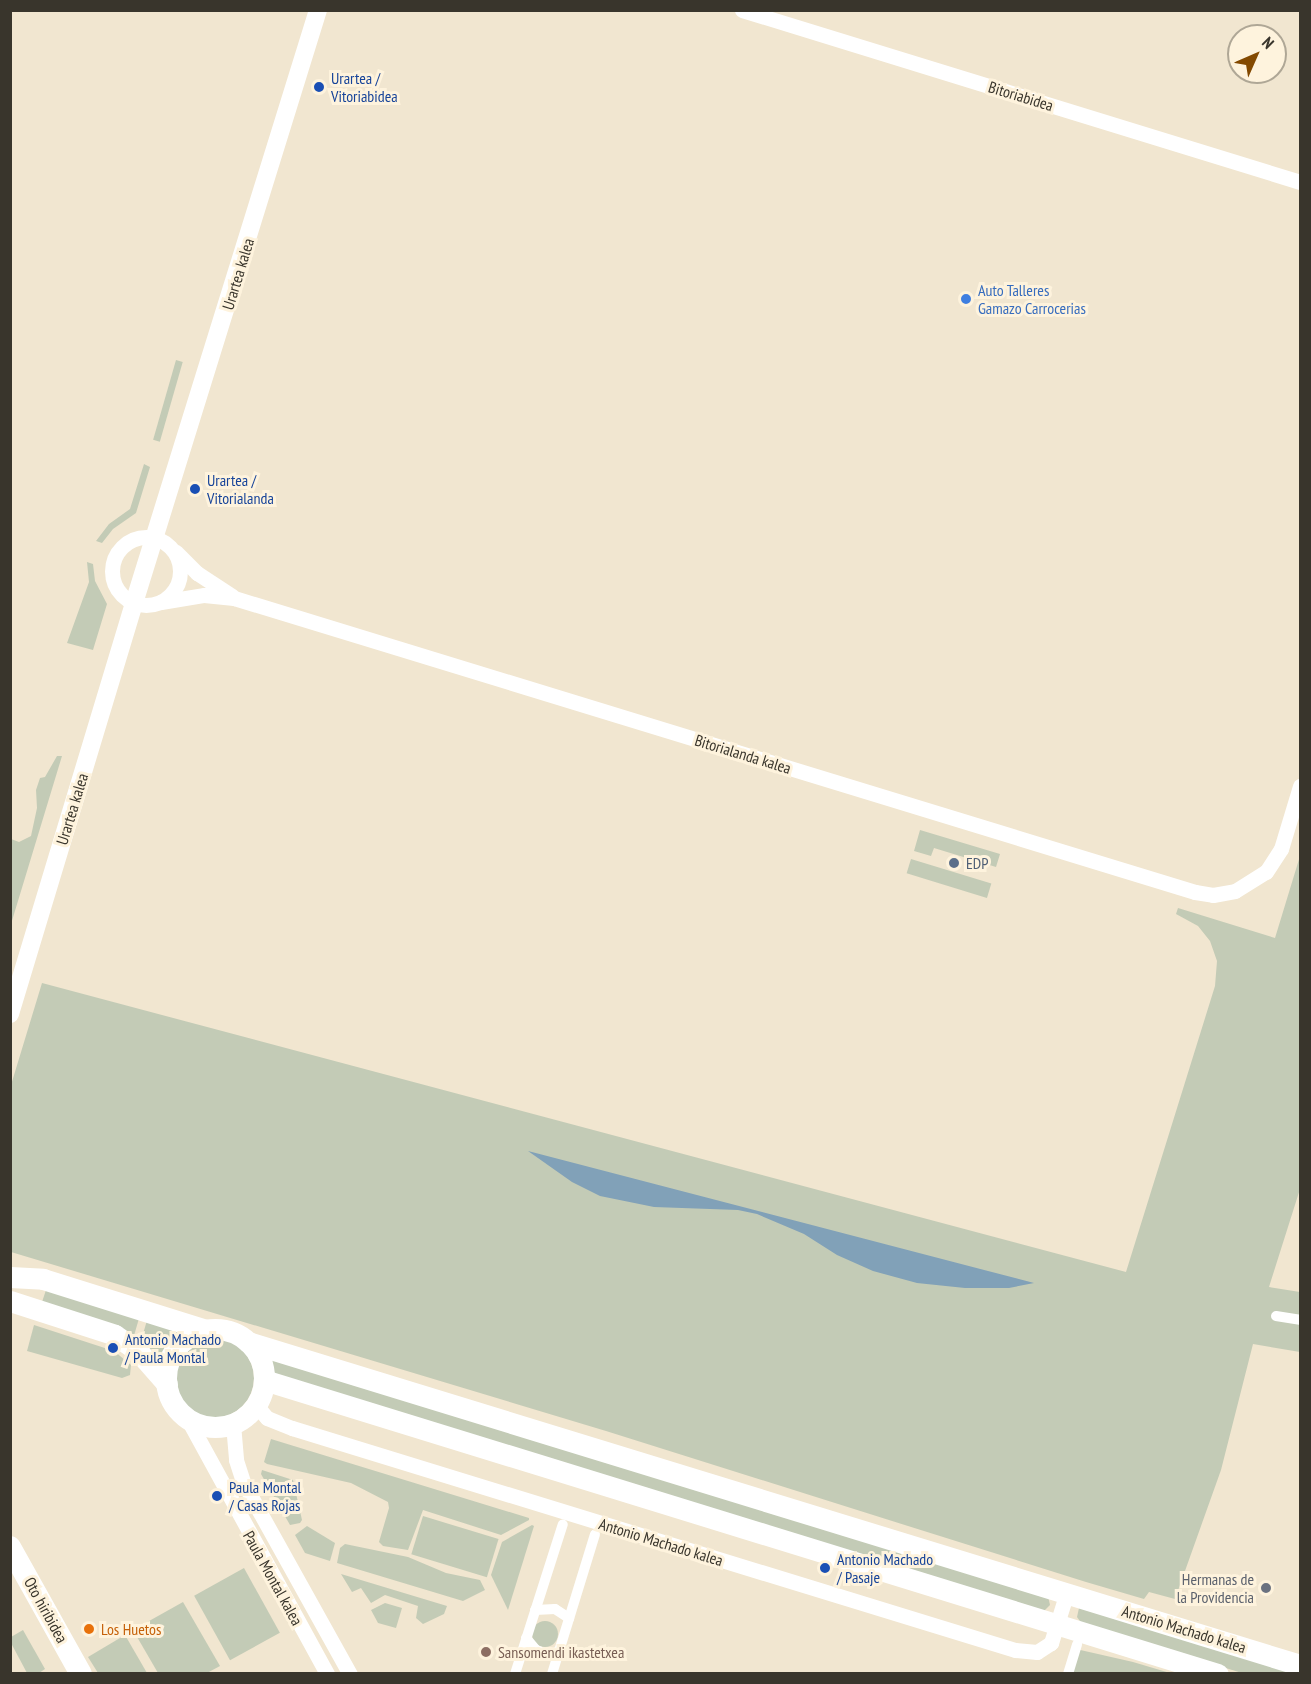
<!DOCTYPE html>
<style>
body{margin:0}
#map{position:relative;width:1311px;height:1684px;overflow:hidden;background:#f1e6d0;font-family:"PT Sans Narrow",sans-serif}
div>[style]{position:absolute}
[style*='--x']{left:calc(var(--x)*1px);top:calc(var(--y)*1px);width:calc(var(--w)*1px);rotate:calc(var(--a)*1deg)}
.green>*{inset:0;background:#c3cbb6;transform-origin:0 0}
.round{border-radius:50%}
.water>*{inset:0;background:#81a1b8}
.pedestrian>*{height:10px;margin:-5px;padding:0 5px;transform-origin:5px;border-radius:5px;background:#fff}
.minor>*{height:15px;margin:-7.5px;padding:0 7.5px;transform-origin:7.5px;border-radius:7.5px;background:#fff}
.minor>.ring{margin:-7.5px;padding:0;box-sizing:content-box;background:none;border:15px solid #fff;border-radius:50%}
.tertiary>*{height:18px;margin:-9px;padding:0 9px;transform-origin:9px;border-radius:9px;background:#fff}
.secondary>*{height:21px;margin:-10.5px;padding:0 10.5px;transform-origin:10.5px;border-radius:10.5px;background:#fff}
.secondary>.ring{margin:-10.5px;padding:0;box-sizing:content-box;background:none;border:21px solid #fff;border-radius:50%}
.primary>*{height:22px;margin:-11px;padding:0 11px;transform-origin:11px;border-radius:11px;background:#fff}
.dots>*{width:16px;height:16px;translate:-50% -50%;box-sizing:border-box;border:3px solid #fef3dd;border-radius:50%}
span{translate:-50% -50%;white-space:nowrap;text-align:center;line-height:1.15;-webkit-text-stroke:6px #fef3dd;paint-order:stroke}
.transit-label{font-size:16px;color:#164399}
.left{translate:0 -50%;text-align:left}
.street-label{font-size:16px;color:#39352c}
.shop-label{font-size:16px;color:#366cbe}
.service-label{font-size:16px;color:#4e5e75}
.worship-label{font-size:16px;color:#5b616d}
.right{translate:-100% -50%;text-align:right}
.food-label{font-size:16px;color:#c56008}
.education-label{font-size:16px;color:#785e54}
.frame{position:absolute;inset:0;border:12px solid #39352c;pointer-events:none}
.north{position:absolute;left:1227px;top:24px;width:60px;height:60px;box-sizing:border-box;background:#fef3dd;border:2px solid #afa796;border-radius:50%;rotate:45deg;font-size:16px;font-weight:700;line-height:24px;text-align:center;color:#39352c}
.north::after{content:'';display:block;margin:auto;width:21px;height:27px;background:#834900;clip-path:polygon(50% 0,100% 100%,50% 72%,0 100%)}
</style>
<div id="map">
<div class="green">
<i style="left:176px;top:360px;width:7px;height:83px;rotate:16deg"></i>
<i style="clip-path:polygon(144px 464px,150px 467px,136px 513px,113px 529px,102px 543px,96px 541px,109px 524px,130px 509px)"></i>
<i style="clip-path:polygon(87px 562px,93px 564px,95px 581px,107px 604px,93px 650px,67px 643px,89px 582px)"></i>
<i style="clip-path:polygon(57px 756px,62px 756px,11px 924px,11px 839px,19px 842px,31px 836px,37px 808px,36px 790px,40px 778px,45px 777px)"></i>
<i style="clip-path:polygon(920px 830px,1000px 854px,996px 867px,934px 848px,931px 856px,914px 851px)"></i>
<i style="clip-path:polygon(1300px 856px,1300px 1189px,1269px 1287px,1300px 1292px,1300px 1352px,1253px 1344px,1221px 1470px,1175px 1599px,1149px 1592px,1144px 1599px,1086px 1582px,606px 1431px,11px 1252px,11px 1085px,42px 983px,1126px 1272px,1215px 986px,1217px 961px,1210px 941px,1198px 926px,1176px 914px,1178px 908px,1275px 938px)"></i>
<i style="left:911px;top:859px;width:84px;height:15px;rotate:17deg"></i>
<i style="clip-path:polygon(47px 1287px,140px 1315px,133px 1339px,41px 1305px)"></i>
<i style="clip-path:polygon(148px 1317px,185px 1331px,168px 1345px,160px 1362px,140px 1344px)"></i>
<i style="clip-path:polygon(34px 1325px,114px 1351px,131px 1365px,130px 1375px,122px 1378px,27px 1351px)"></i>
<i class="round" style="left:174px;top:1338px;width:80px;height:80px"></i>
<i style="clip-path:polygon(264px 1353px,1048px 1596px,1050px 1605px,1043px 1612px,269px 1375px)"></i>
<i style="clip-path:polygon(271px 1439px,529px 1518px,529px 1520px,501px 1535px,423px 1510px,408px 1550px,383px 1546px,379px 1542px,389px 1508px,388px 1502px,351px 1483px,267px 1464px,264px 1462px)"></i>
<i style="clip-path:polygon(262px 1470px,293px 1480px,302px 1520px,300px 1523px,290px 1525px,261px 1474px)"></i>
<i style="left:423px;top:1516px;width:79px;height:40px;rotate:17deg"></i>
<i style="clip-path:polygon(532px 1525px,534px 1526px,508px 1610px,491px 1575px,502px 1542px)"></i>
<i style="clip-path:polygon(307px 1526px,335px 1543px,330px 1561px,305px 1553px,295px 1535px)"></i>
<i style="clip-path:polygon(345px 1544px,408px 1557px,446px 1573px,480px 1580px,485px 1590px,463px 1601px,337px 1563px,340px 1548px)"></i>
<i style="left:244px;top:1568px;width:74px;height:57px;rotate:61deg"></i>
<i style="clip-path:polygon(341px 1574px,447px 1606px,444px 1614px,423px 1624px,416px 1618px,418px 1606px,385px 1595px,371px 1603px,361px 1588px,352px 1592px)"></i>
<i style="clip-path:polygon(183px 1602px,220px 1666px,207px 1673px,158px 1673px,133px 1630px)"></i>
<i style="clip-path:polygon(385px 1603px,402px 1608px,396px 1628px,378px 1623px,371px 1610px)"></i>
<i style="clip-path:polygon(1079px 1608px,1300px 1673px,1242px 1673px,1082px 1624px,1077px 1617px)"></i>
<i class="round" style="left:532px;top:1621px;width:26px;height:26px"></i>
<i style="clip-path:polygon(23px 1630px,45px 1669px,39px 1673px,27px 1673px,11px 1643px,11px 1637px)"></i>
<i style="clip-path:polygon(125px 1635px,147px 1673px,98px 1673px,88px 1657px)"></i>
<i style="clip-path:polygon(1076px 1649px,1133px 1662px,1170px 1673px,1068px 1674px)"></i>
</div>
<div class="water">
<i style="clip-path:polygon(528px 1151px,1034px 1283px,1009px 1288px,965px 1288px,917px 1283px,873px 1271px,837px 1255px,804px 1234px,757px 1214px,738px 1210px,654px 1207px,600px 1196px,572px 1182px)"></i>
</div>
<div class="pedestrian">
<i style="--x:1276;--y:1316;--w:24;--a:9"></i>
<i style="--x:535;--y:1610;--w:20;--a:-3"></i>
<i style="--x:555;--y:1609;--w:17;--a:33"></i>
<i style="--x:526;--y:1638;--w:16;--a:50"></i>
<i style="--x:536;--y:1650;--w:15;--a:20"></i>
<i style="--x:550;--y:1655;--w:10;--a:-24"></i>
<i style="--x:515;--y:1674;--w:157;--a:-72.3"></i>
<i style="--x:552;--y:1674;--w:146;--a:-72.9"></i>
<i style="--x:1068;--y:1674;--w:31;--a:-73"></i>
</div>
<div class="minor">
<i style="--x:742;--y:10;--w:584;--a:17.13"></i>
<i class="ring" style="left:112px;top:537px;width:53px;height:53px"></i>
<i style="--x:176;--y:552;--w:30;--a:45"></i>
<i style="--x:197;--y:573;--w:42;--a:33.3"></i>
<i style="--x:161;--y:602;--w:44;--a:-9.2"></i>
<i style="--x:204;--y:595;--w:30;--a:6"></i>
<i style="--x:234;--y:598;--w:1005;--a:17.01"></i>
<i style="--x:1195;--y:892;--w:18;--a:9"></i>
<i style="--x:1213;--y:895;--w:22;--a:-10"></i>
<i style="--x:1235;--y:891;--w:36;--a:-32"></i>
<i style="--x:1266;--y:872;--w:27;--a:-57"></i>
<i style="--x:1281;--y:849;--w:66;--a:-73.2"></i>
<i style="--x:256;--y:1405;--w:17;--a:50"></i>
<i style="--x:267;--y:1418;--w:27;--a:22"></i>
<i style="--x:292;--y:1428;--w:756;--a:17.07"></i>
<i style="--x:1015;--y:1650;--w:22;--a:5"></i>
<i style="--x:1037;--y:1652;--w:17;--a:-33"></i>
<i style="--x:1051;--y:1643;--w:53;--a:-72.6"></i>
<i style="--x:187;--y:1418;--w:292;--a:61.3"></i>
<i style="--x:233;--y:1424;--w:36;--a:85"></i>
<i style="--x:236;--y:1460;--w:23;--a:72"></i>
<i style="--x:243;--y:1482;--w:220;--a:60.9"></i>
</div>
<div class="tertiary">
<i style="--x:10;--y:1014;--w:429;--a:-73.2"></i>
<i style="--x:134;--y:603;--w:621;--a:-72.76"></i>
</div>
<div class="secondary">
<i style="--x:10;--y:1277;--w:33;--a:3"></i>
<i style="--x:43;--y:1279;--w:171;--a:17.4"></i>
<i style="--x:10;--y:1301;--w:110;--a:17.9"></i>
<i style="--x:115;--y:1335;--w:28;--a:35"></i>
<i style="--x:138;--y:1351;--w:44;--a:48.7"></i>
<i class="ring" style="left:166px;top:1329px;width:77px;height:77px"></i>
<i style="--x:248;--y:1342;--w:1100;--a:17.07"></i>
<i style="--x:264;--y:1380;--w:998;--a:17.13"></i>
</div>
<div class="primary">
<i style="--x:10;--y:1547;--w:145;--a:60.8"></i>
</div>
<div class="dots">
<i style="left:319px;top:87px;background:#1a4fb4"></i>
<i style="left:966px;top:299px;background:#3f7fe0"></i>
<i style="left:195px;top:489px;background:#1a4fb4"></i>
<i style="left:954px;top:863px;background:#5c6f8a"></i>
<i style="left:113px;top:1348px;background:#1a4fb4"></i>
<i style="left:217px;top:1496px;background:#1a4fb4"></i>
<i style="left:825px;top:1568px;background:#1a4fb4"></i>
<i style="left:1266px;top:1588px;background:#6b7280"></i>
<i style="left:89px;top:1629px;background:#e8710a"></i>
<i style="left:486px;top:1652px;background:#8d6e63"></i>
</div>
<div class="transit-label">
<span class="left" style="left:331px;top:87px">Urartea /<br>Vitoriabidea</span>
<span class="left" style="left:207px;top:489px">Urartea /<br>Vitorialanda</span>
<span class="left" style="left:125px;top:1348px">Antonio Machado<br>/ Paula Montal</span>
<span class="left" style="left:229px;top:1496px">Paula Montal<br>/ Casas Rojas</span>
<span class="left" style="left:837px;top:1568px">Antonio Machado<br>/ Pasaje</span>
</div>
<div class="street-label">
<span style="left:1021px;top:96px;rotate:17deg">Bitoriabidea</span>
<span style="left:238px;top:274px;rotate:-73deg">Urartea kalea</span>
<span style="left:743px;top:754px;rotate:17deg">Bitorialanda kalea</span>
<span style="left:72px;top:809px;rotate:-73deg">Urartea kalea</span>
<span style="left:661px;top:1542px;rotate:17deg">Antonio Machado kalea</span>
<span style="left:273px;top:1578px;rotate:61deg">Paula Montal kalea</span>
<span style="left:46px;top:1610px;rotate:61deg">Oto hiribidea</span>
<span style="left:1184px;top:1629px;rotate:17deg">Antonio Machado kalea</span>
</div>
<div class="shop-label">
<span class="left" style="left:978px;top:299px">Auto Talleres<br>Gamazo Carrocerias</span>
</div>
<div class="service-label">
<span class="left" style="left:966px;top:863px">EDP</span>
</div>
<div class="worship-label">
<span class="right" style="left:1254px;top:1588px">Hermanas de<br>la Providencia</span>
</div>
<div class="food-label">
<span class="left" style="left:101px;top:1629px">Los Huetos</span>
</div>
<div class="education-label">
<span class="left" style="left:498px;top:1652px">Sansomendi ikastetxea</span>
</div>
<div class="frame"></div>
<div class="north">N</div>
</div>
